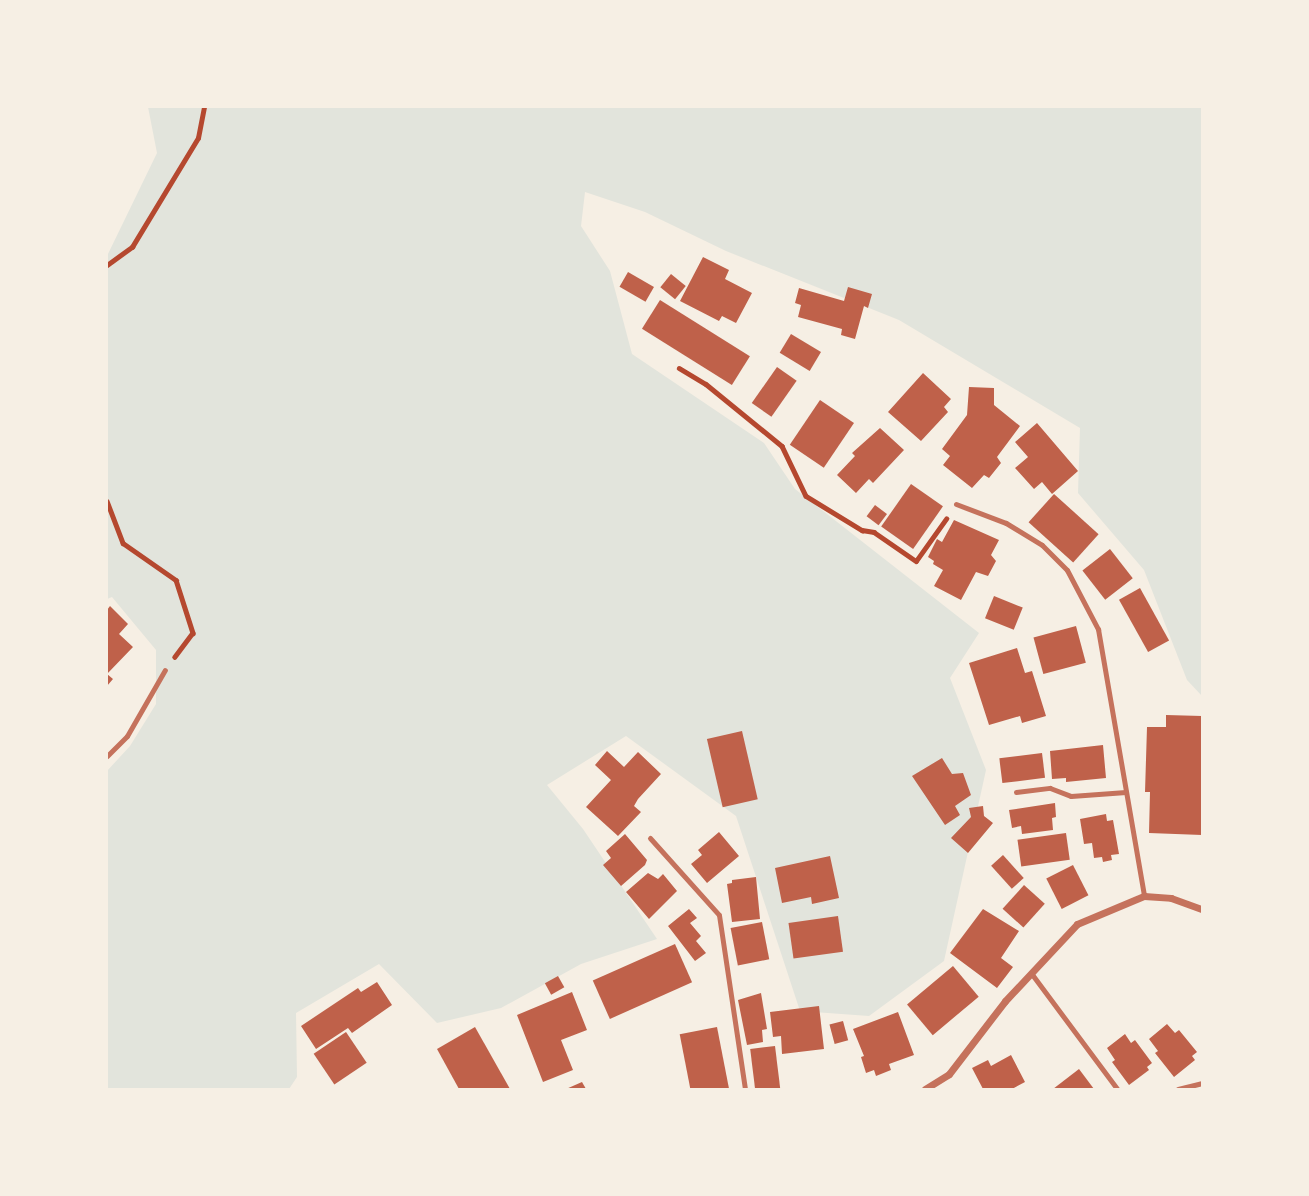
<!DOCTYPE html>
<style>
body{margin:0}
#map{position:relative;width:1309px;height:1196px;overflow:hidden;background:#f6efe4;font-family:Figtree,sans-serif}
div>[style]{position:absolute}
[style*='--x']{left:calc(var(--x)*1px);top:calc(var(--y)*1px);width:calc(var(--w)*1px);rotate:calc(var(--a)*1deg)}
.green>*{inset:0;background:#e2e4dc}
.building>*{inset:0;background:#bf614a;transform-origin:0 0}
.path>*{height:4.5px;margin:-2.25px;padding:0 2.25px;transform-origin:2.25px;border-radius:2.25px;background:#b5482f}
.service>*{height:5px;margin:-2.5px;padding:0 2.5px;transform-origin:2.5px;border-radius:2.5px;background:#c5725c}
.minor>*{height:7px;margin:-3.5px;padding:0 3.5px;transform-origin:3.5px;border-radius:3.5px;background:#c5725c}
span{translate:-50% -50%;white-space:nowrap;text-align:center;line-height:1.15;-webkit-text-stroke:7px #f6efe4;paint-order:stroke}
.frame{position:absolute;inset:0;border:108px solid #f6efe4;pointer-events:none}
</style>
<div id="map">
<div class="green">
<i style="clip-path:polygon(148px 107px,1202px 107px,1202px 696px,1187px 680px,1144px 570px,1078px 493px,1080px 428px,899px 320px,726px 251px,645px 212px,585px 192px,581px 226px,610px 271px,632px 354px,764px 443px,795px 489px,979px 633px,950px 678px,986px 770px,944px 961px,869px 1016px,800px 1011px,736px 816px,626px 736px,547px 785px,583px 829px,657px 939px,581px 964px,501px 1008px,437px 1023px,379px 964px,296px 1013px,297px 1077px,289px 1089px,107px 1089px,107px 771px,130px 746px,156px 704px,156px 650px,112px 597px,107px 599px,107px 256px,157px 153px)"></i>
</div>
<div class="building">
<i style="clip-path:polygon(703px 257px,729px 270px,725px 279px,752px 293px,736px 323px,722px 316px,719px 321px,680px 301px)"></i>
<i style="left:628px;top:272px;width:30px;height:17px;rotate:30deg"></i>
<i style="left:671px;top:274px;width:19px;height:17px;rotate:39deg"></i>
<i style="clip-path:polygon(848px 287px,872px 294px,868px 308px,864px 306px,855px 339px,841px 335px,842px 329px,798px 317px,801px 305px,795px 303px,799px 288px,844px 301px)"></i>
<i style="left:660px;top:300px;width:106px;height:34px;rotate:32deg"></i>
<i style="left:791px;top:334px;width:35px;height:22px;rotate:31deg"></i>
<i style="left:777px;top:367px;width:24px;height:44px;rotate:35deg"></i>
<i style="clip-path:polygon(923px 373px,951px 399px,944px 407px,948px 412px,921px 441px,888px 412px)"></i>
<i style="clip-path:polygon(969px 387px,994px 388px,994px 405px,1020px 426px,997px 457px,1001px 463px,989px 478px,984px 475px,972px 488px,943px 465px,950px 456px,942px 449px,967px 415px)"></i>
<i style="left:820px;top:400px;width:41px;height:54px;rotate:34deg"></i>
<i style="clip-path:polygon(1037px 423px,1078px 471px,1052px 494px,1042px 482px,1034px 489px,1015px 468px,1028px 457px,1015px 442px)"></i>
<i style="clip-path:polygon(880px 428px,904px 450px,873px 483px,869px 479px,856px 493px,837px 475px,855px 456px,852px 453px)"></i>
<i style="left:911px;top:484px;width:39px;height:52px;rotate:35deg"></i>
<i style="left:1054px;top:494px;width:60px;height:38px;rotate:42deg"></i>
<i style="left:875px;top:505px;width:15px;height:14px;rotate:37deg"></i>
<i style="clip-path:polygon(954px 520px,999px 540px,991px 555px,996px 561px,988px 576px,976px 572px,961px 600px,934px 586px,943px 570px,933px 564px,934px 561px,928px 557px,937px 539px,942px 542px)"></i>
<i style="left:1110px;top:549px;width:37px;height:35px;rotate:52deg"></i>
<i style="left:1140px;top:588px;width:60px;height:24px;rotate:61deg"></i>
<i style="left:994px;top:596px;width:31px;height:24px;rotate:22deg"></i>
<i style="clip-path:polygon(110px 606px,128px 624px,119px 634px,133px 647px,107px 674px,113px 679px,107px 686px,107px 610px)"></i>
<i style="left:1076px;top:626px;width:38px;height:44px;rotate:75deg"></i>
<i style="clip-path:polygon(1017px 648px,1025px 673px,1032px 671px,1046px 716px,1022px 723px,1020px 716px,989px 725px,969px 663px)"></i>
<i style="clip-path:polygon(1166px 715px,1202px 716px,1202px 835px,1149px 833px,1150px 792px,1145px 792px,1147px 727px,1166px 727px)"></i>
<i style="left:742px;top:731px;width:70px;height:36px;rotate:77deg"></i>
<i style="clip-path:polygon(1103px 745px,1106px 778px,1066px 782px,1066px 778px,1052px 779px,1050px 751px)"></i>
<i style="clip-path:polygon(607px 751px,624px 767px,638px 752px,661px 774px,638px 799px,634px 806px,641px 812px,618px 836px,586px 807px,611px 780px,595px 765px)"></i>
<i style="left:1042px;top:753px;width:25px;height:43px;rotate:83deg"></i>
<i style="clip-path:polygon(942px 758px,952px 774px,963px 773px,971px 795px,955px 806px,960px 815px,945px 825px,912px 776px)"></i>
<i style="clip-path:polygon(1055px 803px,1056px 817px,1052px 818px,1053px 830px,1022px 834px,1021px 826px,1012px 828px,1009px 810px)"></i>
<i style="clip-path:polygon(983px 806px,984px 816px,993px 823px,968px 853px,951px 838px,971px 817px,969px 808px)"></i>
<i style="clip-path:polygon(1106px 814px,1107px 821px,1113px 820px,1119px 854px,1111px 855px,1112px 860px,1103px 862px,1102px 857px,1094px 858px,1092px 843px,1084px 844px,1080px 819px)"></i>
<i style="clip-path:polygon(719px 832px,739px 856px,707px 883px,691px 864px,702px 855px,698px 850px)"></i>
<i style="left:1066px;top:833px;width:27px;height:49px;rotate:82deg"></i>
<i style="clip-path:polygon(625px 834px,647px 860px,645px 865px,621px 886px,603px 865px,611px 858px,606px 851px)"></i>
<i style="left:1003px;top:855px;width:31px;height:16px;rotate:48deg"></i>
<i style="clip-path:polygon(830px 856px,839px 898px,812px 904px,811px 897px,782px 903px,775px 868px)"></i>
<i style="left:1073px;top:865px;width:34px;height:30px;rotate:63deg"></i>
<i style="clip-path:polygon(648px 873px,658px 879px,663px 874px,677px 891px,649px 919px,626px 892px)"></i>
<i style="clip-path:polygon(756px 877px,760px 919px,732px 922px,727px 884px,732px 883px,732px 880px)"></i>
<i style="left:1024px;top:885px;width:28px;height:32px;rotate:42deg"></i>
<i style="clip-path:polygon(689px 909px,697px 918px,690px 923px,701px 936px,696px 941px,706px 953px,695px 961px,668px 926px)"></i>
<i style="clip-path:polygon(983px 909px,1019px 931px,1001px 958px,1013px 967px,997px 988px,950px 953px)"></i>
<i style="left:838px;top:916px;width:36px;height:50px;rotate:82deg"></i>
<i style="left:762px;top:922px;width:38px;height:32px;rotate:79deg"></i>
<i style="left:675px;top:944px;width:42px;height:90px;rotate:66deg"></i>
<i style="left:953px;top:966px;width:40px;height:60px;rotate:50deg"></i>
<i style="left:558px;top:976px;width:13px;height:15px;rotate:61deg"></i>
<i style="clip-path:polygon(377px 982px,392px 1005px,352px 1033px,348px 1028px,316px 1049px,301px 1026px,358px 988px,361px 992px)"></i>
<i style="clip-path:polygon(572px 992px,587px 1030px,561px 1040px,573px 1070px,543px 1082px,517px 1015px)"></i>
<i style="clip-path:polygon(761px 993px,767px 1029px,762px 1030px,763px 1042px,747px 1045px,738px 1000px)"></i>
<i style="clip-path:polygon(819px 1006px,824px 1049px,782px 1054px,781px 1036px,773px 1037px,770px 1012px)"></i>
<i style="clip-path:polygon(898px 1012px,914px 1055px,889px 1064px,891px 1070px,876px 1076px,874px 1070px,866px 1073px,861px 1057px,864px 1056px,853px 1029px)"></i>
<i style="left:843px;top:1021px;width:20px;height:14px;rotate:75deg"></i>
<i style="clip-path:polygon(1167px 1024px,1175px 1033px,1179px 1030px,1197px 1052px,1192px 1056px,1195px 1060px,1174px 1077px,1155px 1053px,1158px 1051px,1149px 1039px)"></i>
<i style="clip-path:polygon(475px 1027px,510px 1089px,459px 1089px,437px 1049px)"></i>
<i style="left:717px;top:1027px;width:63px;height:38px;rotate:79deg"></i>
<i style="left:346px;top:1032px;width:37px;height:39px;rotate:56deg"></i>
<i style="clip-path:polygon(1125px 1034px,1131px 1043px,1135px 1040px,1152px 1063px,1147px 1067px,1149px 1070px,1129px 1085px,1112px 1062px,1115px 1060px,1107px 1048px)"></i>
<i style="left:775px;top:1046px;width:43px;height:25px;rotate:83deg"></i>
<i style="clip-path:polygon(1011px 1055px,1025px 1082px,1012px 1089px,983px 1089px,972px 1068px,988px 1060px,991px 1066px)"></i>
<i style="clip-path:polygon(1079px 1069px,1094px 1089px,1053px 1089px)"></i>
<i style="clip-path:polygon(582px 1082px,586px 1089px,566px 1089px)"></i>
</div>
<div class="path">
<i style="--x:107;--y:265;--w:31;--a:-36"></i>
<i style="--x:132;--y:247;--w:127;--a:-58.8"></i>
<i style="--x:198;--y:138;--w:32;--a:-79"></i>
<i style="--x:679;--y:368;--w:31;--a:31"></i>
<i style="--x:706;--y:384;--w:98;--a:39.2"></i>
<i style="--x:782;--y:446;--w:55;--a:64.4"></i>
<i style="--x:806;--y:496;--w:66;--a:31.3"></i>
<i style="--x:862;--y:530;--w:12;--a:9"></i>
<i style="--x:874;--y:532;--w:51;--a:34.6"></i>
<i style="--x:916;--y:561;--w:52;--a:-54.5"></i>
<i style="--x:107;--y:501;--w:45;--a:69.1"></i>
<i style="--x:123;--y:543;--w:65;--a:34.9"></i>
<i style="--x:176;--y:580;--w:56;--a:72.2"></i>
<i style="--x:193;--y:633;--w:30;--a:127"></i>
</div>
<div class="service">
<i style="--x:956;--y:504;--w:53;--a:20.8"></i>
<i style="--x:1006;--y:523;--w:42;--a:31.4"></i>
<i style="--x:1042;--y:545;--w:35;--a:45"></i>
<i style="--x:1067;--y:570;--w:67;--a:62.3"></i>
<i style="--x:1098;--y:629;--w:271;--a:80.2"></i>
<i style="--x:107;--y:756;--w:28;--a:-45"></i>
<i style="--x:127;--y:736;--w:76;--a:-60.1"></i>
<i style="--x:1016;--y:792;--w:34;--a:-7"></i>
<i style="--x:1050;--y:788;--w:22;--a:21"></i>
<i style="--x:1071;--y:796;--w:55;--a:-4.2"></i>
<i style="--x:650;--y:838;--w:103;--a:48.1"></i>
<i style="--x:719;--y:915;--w:176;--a:81.5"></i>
<i style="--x:1031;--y:973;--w:144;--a:53.4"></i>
<i style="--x:1178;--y:1089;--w:25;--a:-14"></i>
</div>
<div class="minor">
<i style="--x:925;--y:1089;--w:28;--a:-32"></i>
<i style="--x:949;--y:1074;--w:92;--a:-52.5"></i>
<i style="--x:1005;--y:1001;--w:105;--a:-46.9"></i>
<i style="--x:1077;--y:924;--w:73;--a:-22.7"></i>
<i style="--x:1144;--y:896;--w:27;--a:4"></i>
<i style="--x:1171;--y:898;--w:33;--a:20"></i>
</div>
<div class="frame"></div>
</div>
